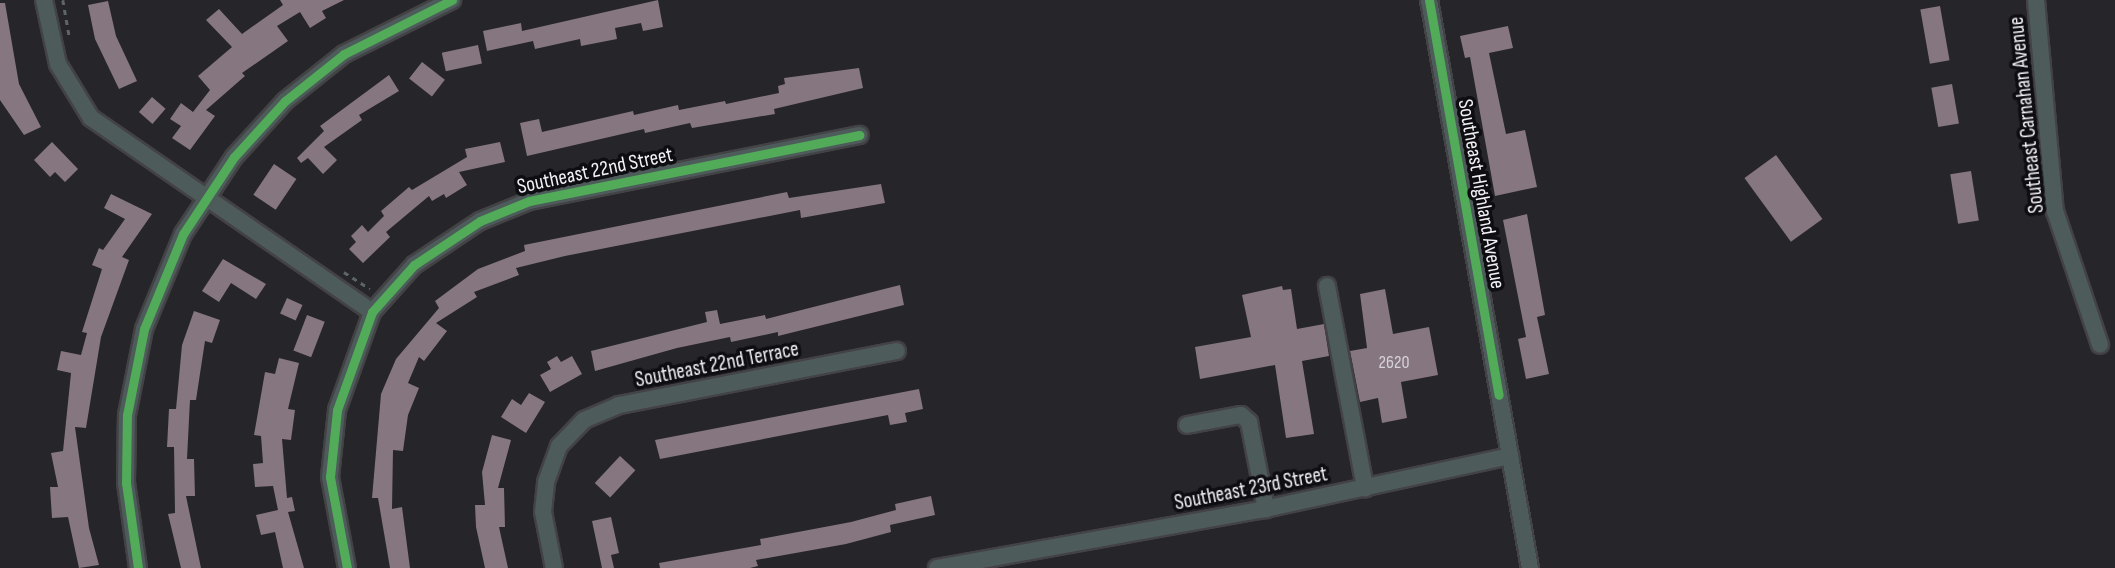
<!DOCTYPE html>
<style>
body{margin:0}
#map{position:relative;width:2115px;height:568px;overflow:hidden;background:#262529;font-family:"Sofia Sans Condensed",sans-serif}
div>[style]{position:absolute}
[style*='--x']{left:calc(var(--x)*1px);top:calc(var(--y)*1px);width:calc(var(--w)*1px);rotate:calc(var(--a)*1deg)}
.building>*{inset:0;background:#857680;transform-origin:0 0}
.path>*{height:2.5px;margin-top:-1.25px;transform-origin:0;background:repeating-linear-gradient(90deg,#5d6565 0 5px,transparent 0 10px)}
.roads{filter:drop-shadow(2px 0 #434245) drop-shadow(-2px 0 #434245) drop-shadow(0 2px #434245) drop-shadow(0 -2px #434245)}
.minor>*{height:16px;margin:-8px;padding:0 8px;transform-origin:8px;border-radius:8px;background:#4e5b5b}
.cycleway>*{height:9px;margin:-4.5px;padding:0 4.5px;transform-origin:4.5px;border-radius:4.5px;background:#51ab58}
span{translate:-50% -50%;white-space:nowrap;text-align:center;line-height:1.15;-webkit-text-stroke:7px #0e0d11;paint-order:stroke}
.number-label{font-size:18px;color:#d7d2d8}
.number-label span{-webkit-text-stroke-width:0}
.street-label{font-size:21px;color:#f2f1f6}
</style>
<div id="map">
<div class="building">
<i style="clip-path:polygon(280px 0,344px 0,322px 11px,326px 18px,310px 28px,300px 12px,277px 26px,288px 41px,242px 73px,245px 76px,206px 110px,215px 116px,190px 150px,172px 138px,181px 126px,170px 119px,181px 103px,193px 112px,210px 90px,198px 76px,232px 47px,206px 20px,219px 9px,242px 34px,283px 5px)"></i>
<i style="clip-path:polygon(658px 0,663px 27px,643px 31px,641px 23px,615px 28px,617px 39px,581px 46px,580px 39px,535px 49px,533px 41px,487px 51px,483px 31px,521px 23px,522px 31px)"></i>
<i style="clip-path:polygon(108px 1px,116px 36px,137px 81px,119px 89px,95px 39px,88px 5px)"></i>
<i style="clip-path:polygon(0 3px,5px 3px,19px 84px,41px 127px,24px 135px,0 100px)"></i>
<i style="left:1940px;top:6px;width:55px;height:20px;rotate:80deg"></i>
<i style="clip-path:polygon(1508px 26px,1513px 48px,1489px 53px,1506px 134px,1525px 130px,1537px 187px,1495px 196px,1470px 57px,1465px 58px,1460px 36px)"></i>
<i style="left:478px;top:45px;width:19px;height:37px;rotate:78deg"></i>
<i style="left:422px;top:62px;width:29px;height:21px;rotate:38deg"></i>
<i style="clip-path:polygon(859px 68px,863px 88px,774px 109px,775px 114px,692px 128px,690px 123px,645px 133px,644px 129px,527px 156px,520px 123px,539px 119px,542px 132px,633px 111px,634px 115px,678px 105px,679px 110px,725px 101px,726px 104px,779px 93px,778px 86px,785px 84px,784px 78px)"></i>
<i style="clip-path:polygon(389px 75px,399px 91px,359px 115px,362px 120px,324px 147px,337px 160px,323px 174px,308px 158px,301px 163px,297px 158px,324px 131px,320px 126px)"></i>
<i style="left:1952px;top:84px;width:40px;height:21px;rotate:80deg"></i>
<i style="left:152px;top:97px;width:18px;height:20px;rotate:41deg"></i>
<i style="clip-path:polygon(52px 142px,78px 169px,65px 182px,55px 172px,50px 177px,34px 160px)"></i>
<i style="clip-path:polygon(500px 142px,505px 162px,459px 172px,467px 185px,446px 198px,444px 194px,432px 201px,429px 196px,386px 232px,390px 237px,363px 263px,349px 249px,356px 242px,351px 236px,362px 225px,368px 232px,384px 216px,381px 211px,409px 187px,412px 190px,467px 157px,465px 149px)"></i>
<i style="left:1776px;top:155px;width:79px;height:39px;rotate:54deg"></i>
<i style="left:274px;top:164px;width:27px;height:37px;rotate:34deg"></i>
<i style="left:1971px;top:171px;width:50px;height:21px;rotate:81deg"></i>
<i style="clip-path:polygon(881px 184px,885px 203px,801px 218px,800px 210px,565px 256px,516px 268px,519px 275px,474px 292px,477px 297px,436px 323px,447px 331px,424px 361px,419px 357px,408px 383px,419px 388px,408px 415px,403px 451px,393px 450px,392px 509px,402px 507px,410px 568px,390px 568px,378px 498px,372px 498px,381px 394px,396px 359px,439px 308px,435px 301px,478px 269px,525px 251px,524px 245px,787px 192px,789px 198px)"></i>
<i style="clip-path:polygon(111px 194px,152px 214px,122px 257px,129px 260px,101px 337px,86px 428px,75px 427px,89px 528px,99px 565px,79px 568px,68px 517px,52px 518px,50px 487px,58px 487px,51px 453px,63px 451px,71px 373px,57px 370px,61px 351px,81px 355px,87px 333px,82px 332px,102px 269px,92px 265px,99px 248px,103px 250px,125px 219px,104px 208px)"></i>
<i style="clip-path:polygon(1527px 214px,1545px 315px,1537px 317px,1549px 374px,1526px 379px,1518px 339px,1526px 337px,1503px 220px)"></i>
<i style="clip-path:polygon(223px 259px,266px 284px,256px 299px,231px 283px,219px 302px,202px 291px)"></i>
<i style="clip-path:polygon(900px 285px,904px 305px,778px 336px,778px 332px,731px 342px,730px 337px,677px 348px,595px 371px,591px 351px,707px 322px,705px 312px,717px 310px,720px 324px,765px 315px,766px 319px)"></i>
<i style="clip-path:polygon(1282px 286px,1283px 290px,1291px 289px,1297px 329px,1324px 324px,1329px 356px,1302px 361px,1314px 434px,1286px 438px,1275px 365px,1200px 379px,1195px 347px,1251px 337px,1242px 295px)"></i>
<i style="clip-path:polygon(1385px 289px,1393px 334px,1429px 327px,1438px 375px,1401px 382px,1407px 418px,1382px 423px,1378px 398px,1360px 402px,1350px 351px,1367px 348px,1360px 294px)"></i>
<i style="left:287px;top:298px;width:17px;height:17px;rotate:24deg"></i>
<i style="clip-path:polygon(194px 311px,220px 320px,212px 343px,205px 341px,196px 400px,190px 400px,187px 459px,194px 459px,195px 496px,186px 496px,201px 568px,181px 568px,168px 514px,175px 513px,174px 447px,167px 447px,169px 409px,176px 409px,182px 345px)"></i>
<i style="left:307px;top:315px;width:19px;height:38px;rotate:21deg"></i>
<i style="clip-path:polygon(557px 356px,561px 362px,572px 356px,582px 374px,550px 392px,540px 375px,551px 369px,547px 362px)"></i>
<i style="clip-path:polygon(279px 358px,299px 363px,288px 409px,295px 410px,291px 440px,282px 439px,287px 498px,292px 497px,295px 511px,288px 512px,304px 568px,283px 568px,275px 532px,261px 535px,256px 515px,278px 510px,273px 486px,255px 487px,253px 464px,263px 463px,261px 436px,254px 435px,265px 372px,275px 374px)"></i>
<i style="clip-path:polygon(919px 389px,923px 409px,905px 413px,907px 422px,890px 425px,888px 415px,660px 459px,655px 440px)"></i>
<i style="clip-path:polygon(529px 393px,545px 402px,526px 433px,501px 417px,512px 399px,521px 405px)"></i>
<i style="clip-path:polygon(492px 435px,511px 440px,498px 488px,504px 488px,505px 527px,499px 527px,508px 568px,485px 568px,476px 527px,475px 505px,485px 505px,482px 472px)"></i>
<i style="left:620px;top:456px;width:21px;height:37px;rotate:43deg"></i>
<i style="clip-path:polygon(931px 496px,935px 515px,890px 525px,891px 532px,846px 544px,756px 560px,758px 566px,750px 568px,660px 568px,659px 563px,761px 545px,760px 539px,851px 522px,896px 510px,895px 504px)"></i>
<i style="clip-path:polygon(611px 517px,619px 553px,611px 555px,614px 568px,602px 568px,592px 521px)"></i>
</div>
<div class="path">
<i style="--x:63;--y:0;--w:39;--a:80"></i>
<i style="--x:344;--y:272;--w:31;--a:33"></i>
</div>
<div class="roads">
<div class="minor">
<i style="--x:44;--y:0;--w:66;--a:77.7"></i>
<i style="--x:58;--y:64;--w:63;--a:58.6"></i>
<i style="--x:91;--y:118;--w:341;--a:34.6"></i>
<i style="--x:1429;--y:0;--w:577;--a:79.92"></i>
<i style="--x:2036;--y:0;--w:212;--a:84.9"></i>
<i style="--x:2055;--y:211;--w:141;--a:71.4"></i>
<i style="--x:1327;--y:286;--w:206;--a:79.3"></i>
<i style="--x:1187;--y:425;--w:55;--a:-10.5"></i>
<i style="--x:1241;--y:415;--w:11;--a:41"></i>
<i style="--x:1249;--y:422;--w:89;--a:78.9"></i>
<i style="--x:138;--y:568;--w:86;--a:-98"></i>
<i style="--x:126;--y:483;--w:68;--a:-89.2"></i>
<i style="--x:127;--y:415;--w:88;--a:-78.8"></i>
<i style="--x:144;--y:329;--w:103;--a:-67.7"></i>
<i style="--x:183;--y:234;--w:92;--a:-56.5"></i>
<i style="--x:234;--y:157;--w:76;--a:-47.7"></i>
<i style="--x:285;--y:101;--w:75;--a:-38.5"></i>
<i style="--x:344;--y:54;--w:121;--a:-26.6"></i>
<i style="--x:347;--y:568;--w:93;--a:-100.6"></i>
<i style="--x:330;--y:477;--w:67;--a:-84"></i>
<i style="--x:337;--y:410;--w:104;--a:-70.3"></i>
<i style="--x:372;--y:312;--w:63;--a:-48.2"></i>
<i style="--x:414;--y:265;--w:79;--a:-33.7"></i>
<i style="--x:480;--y:221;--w:53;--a:-22.2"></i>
<i style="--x:529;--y:201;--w:337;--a:-11.3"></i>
<i style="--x:554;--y:568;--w:57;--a:-101.1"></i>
<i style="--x:543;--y:512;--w:30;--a:-84"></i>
<i style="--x:546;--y:482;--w:38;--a:-70"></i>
<i style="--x:559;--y:446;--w:36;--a:-46"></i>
<i style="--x:584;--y:420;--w:38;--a:-23"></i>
<i style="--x:619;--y:405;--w:283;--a:-11"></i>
<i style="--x:937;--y:568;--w:328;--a:-10.2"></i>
<i style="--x:1260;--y:510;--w:256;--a:-12.2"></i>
</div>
</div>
<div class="cycleway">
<i style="--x:1429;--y:0;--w:401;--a:80"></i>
<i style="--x:138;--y:568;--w:86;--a:-98"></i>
<i style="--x:126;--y:483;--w:68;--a:-89.2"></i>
<i style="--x:127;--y:415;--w:88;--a:-78.8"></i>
<i style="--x:144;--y:329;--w:103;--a:-67.7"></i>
<i style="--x:183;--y:234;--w:92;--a:-56.5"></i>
<i style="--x:234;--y:157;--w:76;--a:-47.7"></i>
<i style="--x:285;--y:101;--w:75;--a:-38.5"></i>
<i style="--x:344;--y:54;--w:121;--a:-26.6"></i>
<i style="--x:347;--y:568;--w:93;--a:-100.6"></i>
<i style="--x:330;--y:477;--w:67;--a:-84"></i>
<i style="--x:337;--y:410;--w:104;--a:-70.3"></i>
<i style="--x:372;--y:312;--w:63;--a:-48.2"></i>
<i style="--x:414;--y:265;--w:79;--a:-33.7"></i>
<i style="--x:480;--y:221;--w:53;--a:-22.2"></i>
<i style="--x:529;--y:201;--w:337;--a:-11.3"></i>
</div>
<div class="number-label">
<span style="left:1394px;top:363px">2620</span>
</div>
<div class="street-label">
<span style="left:2027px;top:115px;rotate:-96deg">Southeast Carnahan Avenue</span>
<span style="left:595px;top:171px;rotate:-12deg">Southeast 22nd Street</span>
<span style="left:1481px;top:194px;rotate:80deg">Southeast Highland Avenue</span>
<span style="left:717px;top:365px;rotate:-11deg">Southeast 22nd Terrace</span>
<span style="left:1251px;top:489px;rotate:-11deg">Southeast 23rd Street</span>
</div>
</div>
